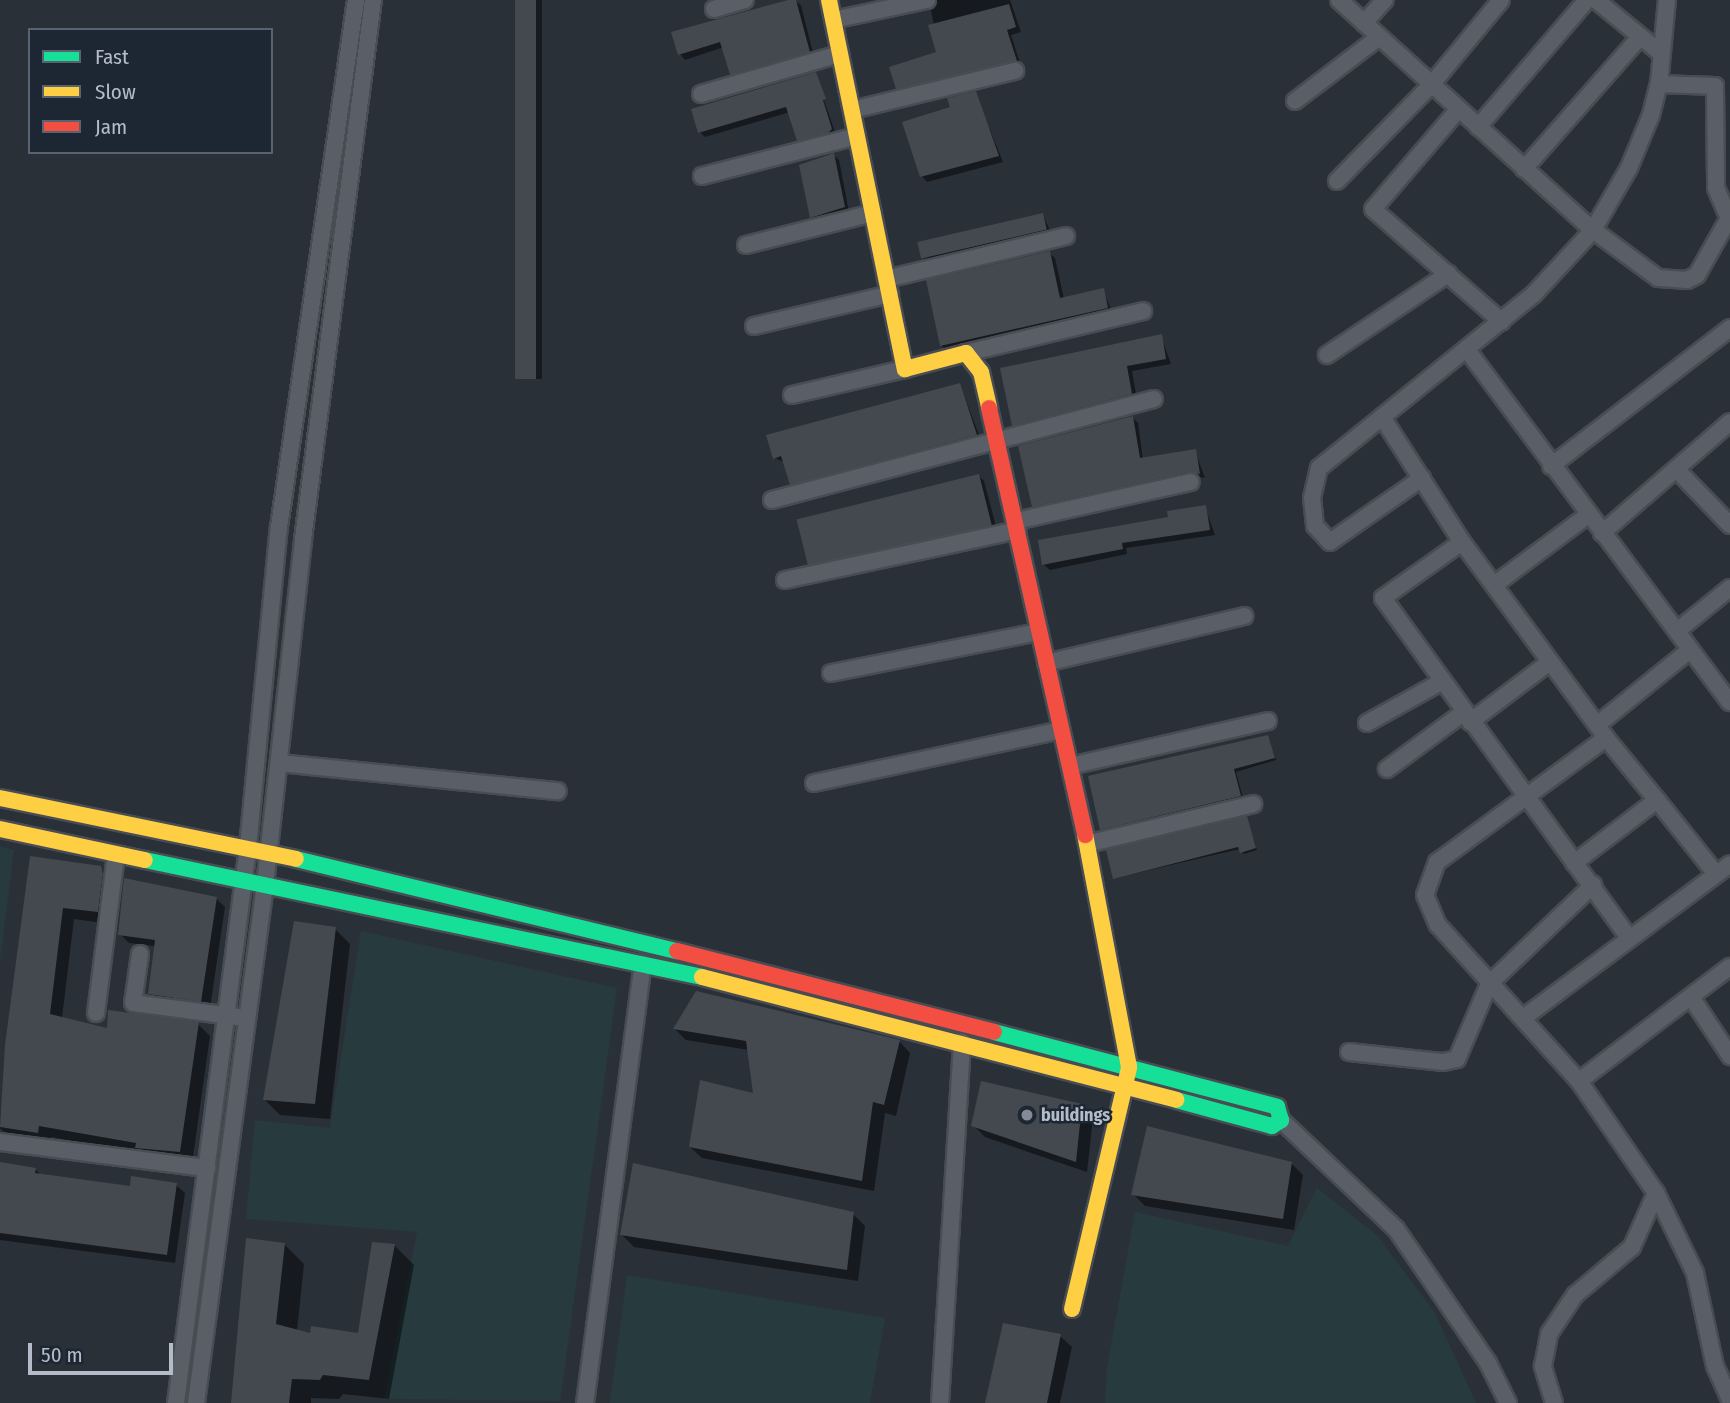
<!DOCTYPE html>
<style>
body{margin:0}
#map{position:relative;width:1730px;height:1403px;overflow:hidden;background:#2a3038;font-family:"Fira Sans Condensed",sans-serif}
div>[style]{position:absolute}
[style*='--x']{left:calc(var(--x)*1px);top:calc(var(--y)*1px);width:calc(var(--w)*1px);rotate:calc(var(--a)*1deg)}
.green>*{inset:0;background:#273a3e}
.shadow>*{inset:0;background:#0007;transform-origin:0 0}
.building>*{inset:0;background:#444950;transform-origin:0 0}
.roads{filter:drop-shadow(2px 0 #484c53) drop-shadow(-2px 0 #484c53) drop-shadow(0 2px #484c53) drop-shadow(0 -2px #484c53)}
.street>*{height:16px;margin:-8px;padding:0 8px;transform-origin:8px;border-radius:8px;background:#5a5e66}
.fast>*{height:16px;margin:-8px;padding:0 8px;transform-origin:8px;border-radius:8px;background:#16e098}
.slow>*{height:16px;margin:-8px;padding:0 8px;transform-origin:8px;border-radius:8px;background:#ffcf43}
.jam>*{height:16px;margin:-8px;padding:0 8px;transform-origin:8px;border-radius:8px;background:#f24e42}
.dots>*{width:19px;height:19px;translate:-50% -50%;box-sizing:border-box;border:4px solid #1d2633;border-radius:50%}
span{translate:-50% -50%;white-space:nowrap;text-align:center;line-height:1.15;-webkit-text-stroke:5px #1d2633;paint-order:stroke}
.poi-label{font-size:18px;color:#b4bcc9;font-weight:700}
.left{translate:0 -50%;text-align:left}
.legend{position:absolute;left:28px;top:28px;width:245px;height:126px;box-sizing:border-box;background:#1d2633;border:2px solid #59626f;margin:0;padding:9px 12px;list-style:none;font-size:21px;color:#b4bcc9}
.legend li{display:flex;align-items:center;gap:14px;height:35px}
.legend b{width:35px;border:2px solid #59626f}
.scale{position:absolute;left:28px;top:1343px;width:145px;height:32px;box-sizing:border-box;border:4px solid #b4bcc9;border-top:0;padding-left:9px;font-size:21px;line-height:24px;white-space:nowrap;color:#b4bcc9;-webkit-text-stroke:5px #1d2633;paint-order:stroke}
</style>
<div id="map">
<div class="green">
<i style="clip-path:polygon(0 846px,14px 850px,0 960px)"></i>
<i style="clip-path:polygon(361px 931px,617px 988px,560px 1401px,384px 1399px,417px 1232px,246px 1219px,255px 1120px,330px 1128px)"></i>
<i style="clip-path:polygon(1317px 1188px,1377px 1235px,1435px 1313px,1476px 1403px,1105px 1403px,1107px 1368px,1135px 1212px,1288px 1246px)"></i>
<i style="clip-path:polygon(627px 1275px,885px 1318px,870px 1403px,610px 1403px)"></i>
</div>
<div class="shadow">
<i style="left:518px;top:0;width:24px;height:379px"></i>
<i style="clip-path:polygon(793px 0,801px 5px,814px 57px,738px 79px,724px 47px,685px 60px,680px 54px)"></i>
<i style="clip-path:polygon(937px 0,1010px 0,1021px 32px,1011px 35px,1021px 66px,903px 93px,898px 88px,939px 53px,931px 10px)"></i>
<i style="clip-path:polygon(815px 74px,836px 135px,804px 145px,790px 112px,705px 137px,700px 132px)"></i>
<i style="clip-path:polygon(975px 93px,1003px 162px,927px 182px,922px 176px,952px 108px)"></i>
<i style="clip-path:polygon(833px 155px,839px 160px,849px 212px,817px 223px,811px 217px)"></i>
<i style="clip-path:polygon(1043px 215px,1052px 235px,928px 264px,923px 259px)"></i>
<i style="clip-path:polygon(1049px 253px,1055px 258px,1064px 299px,1103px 290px,1113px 314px,947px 351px,941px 345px)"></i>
<i style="clip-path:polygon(1161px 336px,1171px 364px,1132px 371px,1137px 399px,1019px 430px,1014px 425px)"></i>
<i style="clip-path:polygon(960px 385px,981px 440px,797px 489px,784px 462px,775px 458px)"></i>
<i style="clip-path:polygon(1132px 417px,1138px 423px,1143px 460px,1195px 451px,1205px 478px,1195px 476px,1039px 511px,1033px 506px)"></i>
<i style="clip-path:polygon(979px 476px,984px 481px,997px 530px,814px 569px,809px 564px)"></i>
<i style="clip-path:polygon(1205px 507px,1215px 535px,1126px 548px,1127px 554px,1050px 570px,1044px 565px)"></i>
<i style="clip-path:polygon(1268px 737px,1276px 760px,1236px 772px,1243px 798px,1101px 829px)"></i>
<i style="clip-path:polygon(1246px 818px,1257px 850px,1244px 854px,1240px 849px,1115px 878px)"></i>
<i style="clip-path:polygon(32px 858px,100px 868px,113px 881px,110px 924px,74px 919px,62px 1018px,108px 1030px,198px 1024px,210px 1036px,192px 1164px,51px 1137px,50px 1144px,10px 1138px,0 1128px)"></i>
<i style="clip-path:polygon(216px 898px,225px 907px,210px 1008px,158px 1002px,150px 994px,155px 946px,129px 943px,120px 934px)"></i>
<i style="clip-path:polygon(335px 929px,350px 944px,330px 1119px,280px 1115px,265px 1100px)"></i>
<i style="clip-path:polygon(675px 1029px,899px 1041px,910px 1053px,896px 1116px,885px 1113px,874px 1191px,702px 1158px,690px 1147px,756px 1095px,749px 1050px,686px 1040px)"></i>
<i style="clip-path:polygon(1081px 1106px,1093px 1118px,1087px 1172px,985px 1137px,973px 1125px)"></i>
<i style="clip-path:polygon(1291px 1163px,1303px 1175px,1294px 1230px,1145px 1206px,1133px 1194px)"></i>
<i style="clip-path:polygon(0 1164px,35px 1169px,42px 1176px,131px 1188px,176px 1185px,185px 1193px,175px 1263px,0 1240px)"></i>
<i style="clip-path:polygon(853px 1214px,865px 1226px,858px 1281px,634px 1247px,622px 1235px)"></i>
<i style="clip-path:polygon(284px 1244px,304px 1264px,297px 1331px,311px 1335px,360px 1335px,394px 1245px,414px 1265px,389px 1399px,343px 1394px,339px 1399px,311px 1398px,311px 1403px,231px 1403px)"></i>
<i style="clip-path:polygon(1060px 1336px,1072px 1347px,1060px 1403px,987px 1403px)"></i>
</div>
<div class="building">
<i style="left:515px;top:0;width:21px;height:379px"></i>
<i style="clip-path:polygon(788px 0,796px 0,810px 52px,730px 75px,720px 42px,678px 55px,671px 32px)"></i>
<i style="clip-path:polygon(1009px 4px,1016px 27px,1007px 30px,1017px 61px,896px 89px,889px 67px,936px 52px,928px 25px)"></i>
<i style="clip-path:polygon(816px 72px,826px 99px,823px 100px,832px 129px,828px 133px,797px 141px,786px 107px,698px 133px,691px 109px)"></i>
<i style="clip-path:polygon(976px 91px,999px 156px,920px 177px,902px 122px,950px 107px,947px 98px)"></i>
<i style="clip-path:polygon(834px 153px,845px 207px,810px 218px,799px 165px)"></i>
<i style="left:1043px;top:213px;width:17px;height:129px;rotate:77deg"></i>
<i style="clip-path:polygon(1050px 251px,1060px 298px,1104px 288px,1108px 308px,940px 346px,926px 280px)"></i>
<i style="clip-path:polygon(1162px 334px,1166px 359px,1127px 366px,1132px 394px,1012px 426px,1000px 368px)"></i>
<i style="clip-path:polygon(960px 383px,977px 435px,790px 485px,781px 456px,773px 459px,766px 435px)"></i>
<i style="clip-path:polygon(1133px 416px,1140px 458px,1196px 449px,1200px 474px,1189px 472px,1032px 507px,1018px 446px)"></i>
<i style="left:979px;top:474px;width:53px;height:188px;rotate:76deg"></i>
<i style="clip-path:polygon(1206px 505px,1210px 530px,1122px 543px,1123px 549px,1042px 565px,1038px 540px,1168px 517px,1167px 511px)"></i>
<i style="clip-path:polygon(1268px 735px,1275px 758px,1234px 769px,1241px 796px,1100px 830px,1088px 776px)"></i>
<i style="clip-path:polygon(1247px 816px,1256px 848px,1240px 853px,1238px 847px,1113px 879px,1106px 850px)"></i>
<i style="clip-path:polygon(30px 856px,101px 866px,103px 874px,98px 912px,63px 908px,50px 1014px,107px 1028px,108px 1010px,199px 1022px,180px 1152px,135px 1148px,136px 1143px,39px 1126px,38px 1133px,0 1127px,5px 1045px)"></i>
<i style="clip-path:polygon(124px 878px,217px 897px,201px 1002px,148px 994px,155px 940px,118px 935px)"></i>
<i style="clip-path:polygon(294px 921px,336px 927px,315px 1104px,263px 1100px)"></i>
<i style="clip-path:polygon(696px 991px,900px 1040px,884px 1105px,873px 1102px,862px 1181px,689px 1147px,700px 1080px,753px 1093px,746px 1041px,673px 1029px)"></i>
<i style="clip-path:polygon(981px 1081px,1082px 1104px,1076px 1162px,971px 1126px)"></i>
<i style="clip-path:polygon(1147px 1126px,1292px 1162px,1283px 1219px,1131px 1195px)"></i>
<i style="clip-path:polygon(0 1162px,36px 1168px,35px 1173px,130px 1186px,131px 1176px,177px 1183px,167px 1255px,0 1233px)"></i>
<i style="clip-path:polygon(633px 1163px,854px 1212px,847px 1270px,620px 1235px)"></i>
<i style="clip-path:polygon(246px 1238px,285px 1243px,276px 1324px,310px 1333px,311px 1326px,358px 1333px,372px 1242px,395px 1244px,369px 1380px,323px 1375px,320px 1380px,292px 1379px,289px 1403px,231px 1403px)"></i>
<i style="clip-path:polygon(1003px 1323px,1061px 1334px,1047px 1403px,985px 1403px)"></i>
</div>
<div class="roads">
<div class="street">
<i style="--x:1339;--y:0;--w:343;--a:42.2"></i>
<i style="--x:1593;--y:230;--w:81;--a:36.4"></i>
<i style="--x:1658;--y:278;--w:29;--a:4"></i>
<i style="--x:1687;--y:280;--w:11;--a:-27"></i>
<i style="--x:1697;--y:275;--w:63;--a:-60.6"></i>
<i style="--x:1596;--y:0;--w:85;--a:39.3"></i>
<i style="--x:714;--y:9;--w:32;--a:-16"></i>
<i style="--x:833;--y:20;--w:96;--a:-12"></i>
<i style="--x:1364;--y:23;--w:31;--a:-48"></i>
<i style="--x:1659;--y:84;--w:56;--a:2"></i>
<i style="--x:1715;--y:86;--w:102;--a:89.4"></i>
<i style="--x:1716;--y:188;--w:36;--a:67"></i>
<i style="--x:701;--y:94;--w:145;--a:-16.1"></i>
<i style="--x:1295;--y:101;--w:106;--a:-37.3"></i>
<i style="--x:852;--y:110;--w:168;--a:-13.5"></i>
<i style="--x:1458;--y:110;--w:130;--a:130.6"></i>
<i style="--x:1373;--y:209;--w:171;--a:41.2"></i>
<i style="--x:1478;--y:127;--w:167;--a:-49.4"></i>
<i style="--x:1524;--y:169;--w:174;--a:-48.7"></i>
<i style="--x:702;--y:176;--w:160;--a:-14.5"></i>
<i style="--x:1337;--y:181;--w:134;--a:-45.6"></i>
<i style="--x:1431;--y:85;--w:110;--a:-50.5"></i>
<i style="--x:746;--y:245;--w:131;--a:-14.1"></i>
<i style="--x:886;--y:279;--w:185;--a:-13.4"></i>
<i style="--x:754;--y:326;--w:140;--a:-13.2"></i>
<i style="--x:1468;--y:351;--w:438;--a:53.3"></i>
<i style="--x:966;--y:353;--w:182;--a:-13.3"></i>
<i style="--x:1327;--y:355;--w:146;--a:-33.8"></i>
<i style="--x:792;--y:395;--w:116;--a:-13"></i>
<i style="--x:1382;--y:417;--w:148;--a:57.4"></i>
<i style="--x:1462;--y:542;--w:97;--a:144.7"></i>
<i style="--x:1383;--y:598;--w:417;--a:54.1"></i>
<i style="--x:1551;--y:466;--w:226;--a:-37.6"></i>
<i style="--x:1676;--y:469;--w:78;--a:46"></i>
<i style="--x:1422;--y:478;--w:112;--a:145.2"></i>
<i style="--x:1330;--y:542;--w:22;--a:-133"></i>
<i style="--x:1315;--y:526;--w:28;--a:-96"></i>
<i style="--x:1312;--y:498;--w:31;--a:-77"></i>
<i style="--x:1319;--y:468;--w:275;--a:-39"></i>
<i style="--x:1533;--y:295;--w:88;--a:-47.3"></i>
<i style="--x:1593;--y:230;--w:72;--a:-59.9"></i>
<i style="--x:1629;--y:168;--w:57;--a:-67.5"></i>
<i style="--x:1651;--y:115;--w:32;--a:-76"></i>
<i style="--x:1659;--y:84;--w:84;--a:-84.6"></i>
<i style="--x:772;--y:500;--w:395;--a:-14.8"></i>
<i style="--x:1016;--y:521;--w:179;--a:-12.6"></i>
<i style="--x:1602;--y:533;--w:169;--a:-40.9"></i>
<i style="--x:1462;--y:542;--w:227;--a:53.6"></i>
<i style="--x:1597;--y:725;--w:119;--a:-38.9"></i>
<i style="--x:785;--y:580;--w:238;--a:-12.1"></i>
<i style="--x:1494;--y:585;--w:117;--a:-36.7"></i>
<i style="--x:1677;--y:631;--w:68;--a:-39.1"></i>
<i style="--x:1046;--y:663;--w:204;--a:-13.3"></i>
<i style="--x:831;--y:673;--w:212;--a:-11.2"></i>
<i style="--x:1470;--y:722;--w:100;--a:-36.9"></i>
<i style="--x:1367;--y:723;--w:85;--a:-29"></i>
<i style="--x:1597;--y:725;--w:16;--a:55"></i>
<i style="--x:1606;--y:738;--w:210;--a:143.7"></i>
<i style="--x:1437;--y:862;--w:35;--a:110"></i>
<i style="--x:1425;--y:895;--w:33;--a:67"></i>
<i style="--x:1438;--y:925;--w:210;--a:47.9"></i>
<i style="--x:1579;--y:1081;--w:136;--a:55.5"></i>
<i style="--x:1656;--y:1193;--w:89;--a:64"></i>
<i style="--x:1695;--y:1273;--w:95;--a:77.9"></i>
<i style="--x:1715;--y:1366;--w:37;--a:66"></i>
<i style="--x:1606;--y:738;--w:80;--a:50.6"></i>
<i style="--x:280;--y:763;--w:279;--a:5.8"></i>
<i style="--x:1070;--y:766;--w:203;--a:-12.8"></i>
<i style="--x:1387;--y:769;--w:94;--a:-36.4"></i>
<i style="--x:814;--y:783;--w:253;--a:-12.1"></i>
<i style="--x:1087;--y:844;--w:171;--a:-13.5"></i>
<i style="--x:1574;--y:863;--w:104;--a:-37.2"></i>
<i style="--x:1657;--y:800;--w:95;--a:51.4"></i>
<i style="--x:140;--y:954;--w:49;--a:98.1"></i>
<i style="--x:133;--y:1003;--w:106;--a:7.6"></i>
<i style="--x:1691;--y:997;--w:71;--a:56.5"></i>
<i style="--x:96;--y:1013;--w:160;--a:-82.8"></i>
<i style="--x:1523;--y:1018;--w:258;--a:-36.6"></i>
<i style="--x:1349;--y:1052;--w:95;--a:6.1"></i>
<i style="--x:1443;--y:1062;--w:14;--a:-12"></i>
<i style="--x:1457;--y:1059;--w:82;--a:-66.9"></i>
<i style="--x:1489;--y:984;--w:144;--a:-43.6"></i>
<i style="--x:1579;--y:1081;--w:189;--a:-37.1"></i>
<i style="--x:1281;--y:1120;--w:158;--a:43.5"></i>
<i style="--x:1396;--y:1229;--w:163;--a:55.5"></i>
<i style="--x:1488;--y:1363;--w:45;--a:63.4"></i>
<i style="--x:0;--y:1142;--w:209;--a:7.2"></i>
<i style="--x:176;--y:1403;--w:561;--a:-82.62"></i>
<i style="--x:248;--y:847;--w:321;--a:-84.5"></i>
<i style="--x:279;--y:527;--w:533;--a:-81.69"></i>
<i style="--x:196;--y:1403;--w:523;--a:-82.41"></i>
<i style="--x:265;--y:885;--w:348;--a:-83.7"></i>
<i style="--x:303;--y:539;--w:544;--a:-82.6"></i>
<i style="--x:585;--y:1403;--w:443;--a:-82.5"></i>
<i style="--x:940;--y:1403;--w:362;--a:-86.5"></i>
<i style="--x:1554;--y:1403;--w:39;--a:-107"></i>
<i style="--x:1543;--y:1366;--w:33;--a:-79"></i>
<i style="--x:1549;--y:1334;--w:47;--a:-56.3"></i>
<i style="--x:1575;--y:1295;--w:75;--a:-40.1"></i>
<i style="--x:1632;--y:1247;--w:59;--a:-66"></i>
</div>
<div class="fast">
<i style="--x:296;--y:859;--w:392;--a:13.6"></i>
<i style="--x:145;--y:860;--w:569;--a:11.86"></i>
<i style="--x:994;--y:1032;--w:293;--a:14.8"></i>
<i style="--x:1277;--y:1107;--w:14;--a:73"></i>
<i style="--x:1281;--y:1120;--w:11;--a:146"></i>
<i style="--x:1272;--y:1126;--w:99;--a:-164.8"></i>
</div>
<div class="slow">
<i style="--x:829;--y:0;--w:377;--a:78.4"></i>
<i style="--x:905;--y:369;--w:63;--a:-14.7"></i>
<i style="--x:966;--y:353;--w:24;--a:52"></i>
<i style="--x:981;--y:372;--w:37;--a:77"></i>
<i style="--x:0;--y:798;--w:302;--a:11.6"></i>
<i style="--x:0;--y:829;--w:148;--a:12.1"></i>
<i style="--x:702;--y:977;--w:490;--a:14.5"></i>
<i style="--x:1072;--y:1309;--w:249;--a:-76.7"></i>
<i style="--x:1129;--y:1067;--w:236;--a:-100.7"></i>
</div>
<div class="jam">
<i style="--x:989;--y:408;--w:438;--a:77.3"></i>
<i style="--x:677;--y:951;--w:327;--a:14.3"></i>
</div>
</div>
<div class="dots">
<i style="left:1027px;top:1115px;background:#848b96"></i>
</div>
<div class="poi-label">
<span class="left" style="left:1041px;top:1115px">buildings</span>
</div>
<ul class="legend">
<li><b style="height:9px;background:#16e098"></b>Fast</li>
<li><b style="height:9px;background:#ffcf43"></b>Slow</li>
<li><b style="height:9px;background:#f24e42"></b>Jam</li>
</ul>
<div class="scale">50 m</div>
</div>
